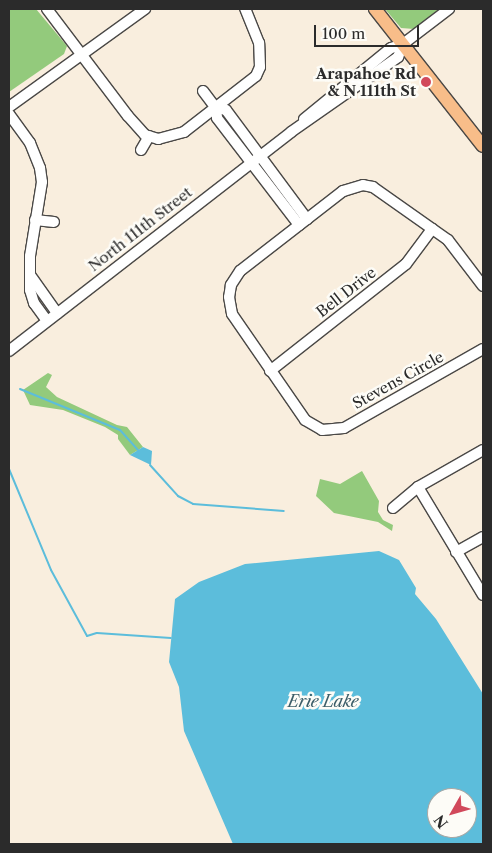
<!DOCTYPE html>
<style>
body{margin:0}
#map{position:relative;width:492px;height:853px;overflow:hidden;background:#f9eede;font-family:"Libre Caslon Text",serif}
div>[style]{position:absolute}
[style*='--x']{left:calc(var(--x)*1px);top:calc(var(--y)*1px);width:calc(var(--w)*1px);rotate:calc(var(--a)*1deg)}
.green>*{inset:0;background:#93ca7c}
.water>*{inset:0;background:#5cbddb}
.stream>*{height:2px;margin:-1px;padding:0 1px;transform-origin:1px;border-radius:1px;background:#5cbddb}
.roads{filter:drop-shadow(1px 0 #4a4846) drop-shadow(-1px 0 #4a4846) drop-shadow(0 1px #4a4846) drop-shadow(0 -1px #4a4846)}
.minor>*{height:10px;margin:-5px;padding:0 5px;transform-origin:5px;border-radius:5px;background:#fff}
.major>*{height:12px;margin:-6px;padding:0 6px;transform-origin:6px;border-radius:6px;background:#f8bd89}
.dots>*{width:14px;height:14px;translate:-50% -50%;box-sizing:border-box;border:2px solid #fdfcf7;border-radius:50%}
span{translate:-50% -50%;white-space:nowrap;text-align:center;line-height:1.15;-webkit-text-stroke:5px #fdfcf7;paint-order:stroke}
.poi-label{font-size:15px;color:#2b2b2b;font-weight:700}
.right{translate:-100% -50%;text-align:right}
.street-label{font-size:15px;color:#2b2b2b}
.water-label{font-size:16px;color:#3c5e69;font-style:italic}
.frame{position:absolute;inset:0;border:10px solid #2b2b2b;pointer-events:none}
.north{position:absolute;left:427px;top:788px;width:50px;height:50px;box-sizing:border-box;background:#fdfcf7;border:1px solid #a9a8a5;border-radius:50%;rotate:232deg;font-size:14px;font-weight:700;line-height:20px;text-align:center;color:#2b2b2b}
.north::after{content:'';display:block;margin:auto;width:18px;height:22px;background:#d1495b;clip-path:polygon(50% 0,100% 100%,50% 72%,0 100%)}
.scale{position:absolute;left:314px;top:25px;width:105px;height:22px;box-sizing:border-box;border:2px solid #2b2b2b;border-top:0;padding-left:6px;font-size:15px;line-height:18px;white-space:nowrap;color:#2b2b2b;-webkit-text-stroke:4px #fdfcf7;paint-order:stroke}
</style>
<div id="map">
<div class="green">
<i style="clip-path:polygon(9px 9px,36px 9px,67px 46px,64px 54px,9px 92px)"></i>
<i style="clip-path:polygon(385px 9px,439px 9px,414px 29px,401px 28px)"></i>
<i style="clip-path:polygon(48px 373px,52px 375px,46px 387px,57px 397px,117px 425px,127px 427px,143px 447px,130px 455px,118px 439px,118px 435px,105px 427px,63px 410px,30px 405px,23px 390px)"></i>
<i style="clip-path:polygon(362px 471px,379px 501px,378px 512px,383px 520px,393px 525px,392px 531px,378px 522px,334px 513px,316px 496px,320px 479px,340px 484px)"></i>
</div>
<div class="water">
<i style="clip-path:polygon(143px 447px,152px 451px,151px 465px,130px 455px)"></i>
<i style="clip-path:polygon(evenodd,379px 551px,399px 560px,416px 588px,415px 594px,436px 619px,483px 694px,483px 844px,233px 844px,184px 731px,179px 687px,169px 662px,175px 599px,199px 582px,245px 564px,379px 551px,437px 798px,467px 798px,467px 828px,437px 828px,437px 798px)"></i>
</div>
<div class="stream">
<i style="--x:20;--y:389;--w:108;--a:22.3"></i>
<i style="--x:120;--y:430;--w:28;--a:48"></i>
<i style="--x:150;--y:465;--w:42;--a:47.9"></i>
<i style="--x:178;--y:496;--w:17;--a:28"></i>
<i style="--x:193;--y:504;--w:91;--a:4.4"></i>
<i style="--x:9;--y:469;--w:109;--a:67.4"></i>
<i style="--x:51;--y:570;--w:75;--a:61.4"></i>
<i style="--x:87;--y:636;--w:10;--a:-17"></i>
<i style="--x:97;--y:633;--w:74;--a:3.9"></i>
</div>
<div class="roads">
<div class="minor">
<i style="--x:47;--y:9;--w:134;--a:52.9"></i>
<i style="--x:128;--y:116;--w:25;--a:48"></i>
<i style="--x:145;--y:135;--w:14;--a:17"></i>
<i style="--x:158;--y:139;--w:27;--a:-15"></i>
<i style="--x:184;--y:132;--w:91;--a:-37.9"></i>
<i style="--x:256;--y:76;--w:10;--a:-66"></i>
<i style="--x:260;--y:67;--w:24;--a:-92"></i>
<i style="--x:259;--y:43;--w:37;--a:-112"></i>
<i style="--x:203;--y:91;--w:21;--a:53"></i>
<i style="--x:216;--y:108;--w:10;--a:84"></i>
<i style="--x:217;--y:118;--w:135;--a:52.5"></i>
<i style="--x:9;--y:107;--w:168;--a:-35.8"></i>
<i style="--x:216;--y:108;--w:10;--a:11"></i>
<i style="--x:226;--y:110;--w:136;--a:53.4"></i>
<i style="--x:9;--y:114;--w:36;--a:54"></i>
<i style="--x:30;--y:143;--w:27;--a:68"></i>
<i style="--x:40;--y:168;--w:14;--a:82"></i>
<i style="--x:42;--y:182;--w:75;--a:99.2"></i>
<i style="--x:30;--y:256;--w:34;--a:90"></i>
<i style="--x:30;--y:290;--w:14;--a:73"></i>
<i style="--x:34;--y:303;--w:22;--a:54"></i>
<i style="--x:304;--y:119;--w:112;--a:-39.2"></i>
<i style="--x:391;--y:48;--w:13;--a:-18"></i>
<i style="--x:403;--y:44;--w:58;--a:-37.3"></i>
<i style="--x:141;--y:150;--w:16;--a:-60"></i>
<i style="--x:35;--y:220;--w:19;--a:6"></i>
<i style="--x:30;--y:275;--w:47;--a:54.6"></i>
<i style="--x:483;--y:286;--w:58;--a:-127.3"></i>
<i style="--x:448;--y:240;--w:92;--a:-144.8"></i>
<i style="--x:373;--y:187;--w:10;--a:-169"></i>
<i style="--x:363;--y:185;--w:21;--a:163"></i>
<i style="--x:343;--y:191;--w:130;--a:142.2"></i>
<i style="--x:240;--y:271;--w:17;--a:123"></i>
<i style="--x:231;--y:285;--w:12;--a:99"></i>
<i style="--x:229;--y:297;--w:17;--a:80"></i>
<i style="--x:232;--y:314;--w:129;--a:55.4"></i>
<i style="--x:305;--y:420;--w:20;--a:30"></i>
<i style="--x:322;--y:430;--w:22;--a:-5"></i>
<i style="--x:344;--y:428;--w:160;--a:-29.6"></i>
<i style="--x:9;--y:351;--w:357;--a:-37.8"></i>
<i style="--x:291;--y:132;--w:131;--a:-35"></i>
<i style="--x:398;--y:57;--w:14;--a:-69"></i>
<i style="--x:270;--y:371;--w:173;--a:-38.2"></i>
<i style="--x:406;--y:264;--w:44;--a:-53.4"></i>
<i style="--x:418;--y:487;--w:126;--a:59"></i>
<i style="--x:393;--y:508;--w:33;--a:-40"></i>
<i style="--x:418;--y:487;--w:75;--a:-29.6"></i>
<i style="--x:456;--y:552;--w:31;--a:-29"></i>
</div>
<div class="major">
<i style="--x:375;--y:9;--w:174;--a:51.8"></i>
</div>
</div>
<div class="dots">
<i style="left:426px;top:82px;background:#d1495b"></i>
</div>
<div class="poi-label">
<span class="right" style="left:416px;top:82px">Arapahoe Rd<br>&amp; N 111th St</span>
</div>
<div class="street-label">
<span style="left:140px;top:229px;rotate:-38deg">North 111th Street</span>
<span style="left:346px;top:292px;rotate:-38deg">Bell Drive</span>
<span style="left:398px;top:380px;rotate:-29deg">Stevens Circle</span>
</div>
<div class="water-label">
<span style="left:323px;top:701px">Erie Lake</span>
</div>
<div class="frame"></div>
<div class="north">N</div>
<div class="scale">100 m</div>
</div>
